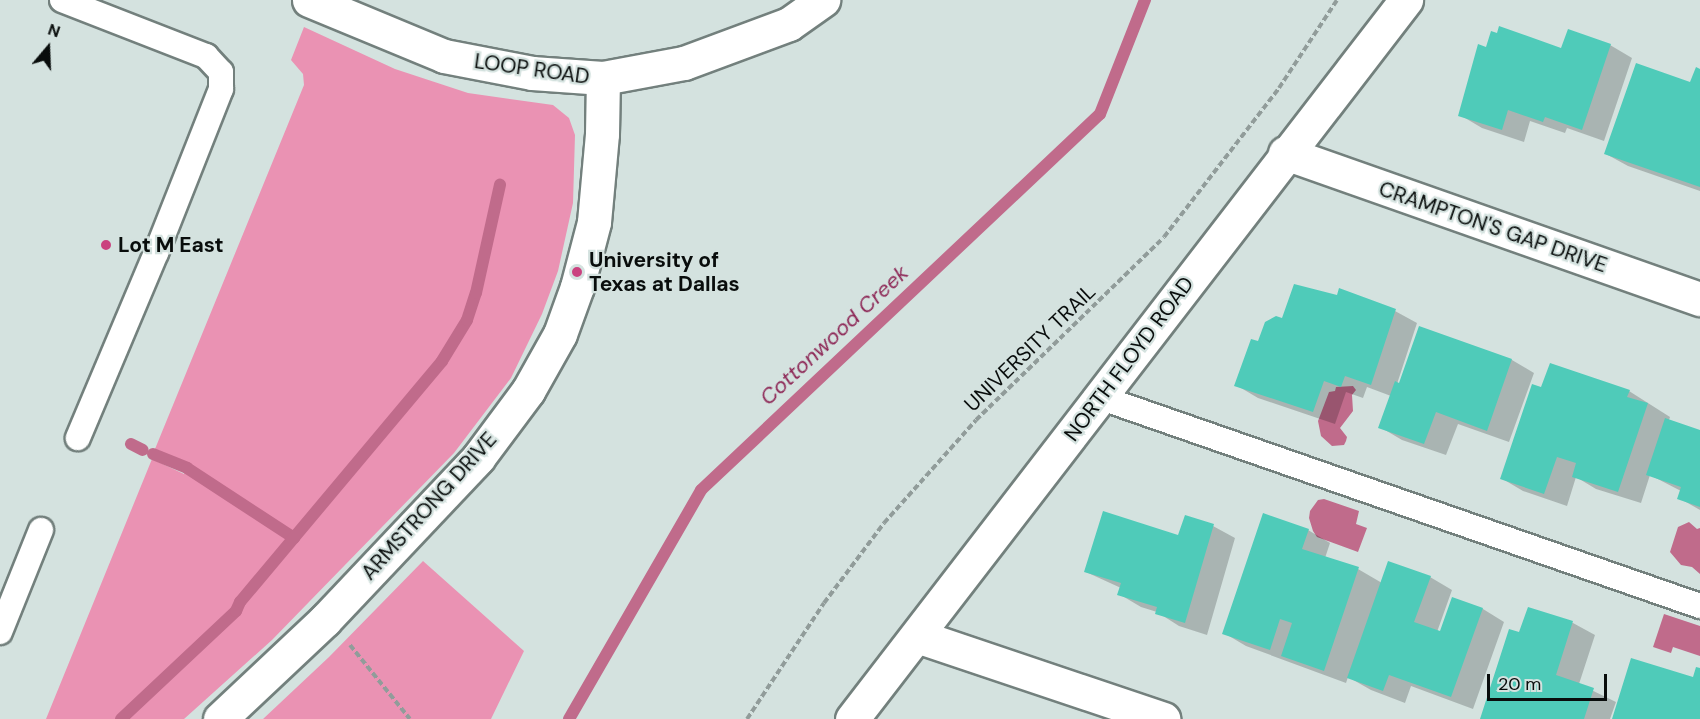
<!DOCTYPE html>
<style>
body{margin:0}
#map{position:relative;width:1700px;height:719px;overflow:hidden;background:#d4e2df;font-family:"DM Sans",sans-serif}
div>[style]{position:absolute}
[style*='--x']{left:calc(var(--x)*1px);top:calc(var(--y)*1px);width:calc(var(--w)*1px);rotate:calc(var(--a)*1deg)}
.green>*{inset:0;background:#ea92b3}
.water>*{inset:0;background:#c06b8b}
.shadow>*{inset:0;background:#0003}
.stream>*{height:12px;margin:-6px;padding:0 6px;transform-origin:6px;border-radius:6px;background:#c06b8b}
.building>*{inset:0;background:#4fcbb9}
.path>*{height:4px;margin-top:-2px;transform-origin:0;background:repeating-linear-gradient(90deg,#919c9a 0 6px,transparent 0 9px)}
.roads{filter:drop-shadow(2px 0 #73807d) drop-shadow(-2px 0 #73807d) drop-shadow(0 2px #73807d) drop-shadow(0 -2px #73807d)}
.lane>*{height:24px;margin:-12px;padding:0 12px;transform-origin:12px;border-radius:12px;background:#fff}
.street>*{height:33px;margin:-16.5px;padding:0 16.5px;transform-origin:16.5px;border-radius:16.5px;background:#fff}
.secondary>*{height:33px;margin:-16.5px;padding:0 16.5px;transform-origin:16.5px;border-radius:16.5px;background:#fff}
.dots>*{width:16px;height:16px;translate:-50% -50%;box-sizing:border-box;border:3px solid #d4e2df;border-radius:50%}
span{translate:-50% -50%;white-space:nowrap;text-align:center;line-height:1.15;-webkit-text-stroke:4.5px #d4e2df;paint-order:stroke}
.street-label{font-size:21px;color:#090d0c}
.poi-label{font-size:21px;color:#090d0c;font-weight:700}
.left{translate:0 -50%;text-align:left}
.water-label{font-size:22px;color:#8d2756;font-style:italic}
.north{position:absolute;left:18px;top:18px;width:60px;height:60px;-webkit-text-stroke:4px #d4e2df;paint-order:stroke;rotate:19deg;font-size:16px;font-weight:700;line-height:24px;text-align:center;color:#090d0c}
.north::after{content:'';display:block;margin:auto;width:21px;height:27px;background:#090d0c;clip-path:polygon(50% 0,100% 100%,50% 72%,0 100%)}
.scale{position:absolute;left:1487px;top:674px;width:120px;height:27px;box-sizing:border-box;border:3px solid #090d0c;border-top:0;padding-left:8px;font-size:18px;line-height:21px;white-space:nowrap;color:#090d0c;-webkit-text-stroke:4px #d4e2df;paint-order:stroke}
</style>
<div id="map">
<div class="green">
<i style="clip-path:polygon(304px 27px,395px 69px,468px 93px,553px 105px,569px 118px,575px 135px,573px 203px,558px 271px,542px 314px,511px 378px,454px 453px,272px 640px,184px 719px,46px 719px,152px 459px,184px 474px,187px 468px,188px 463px,155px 449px,304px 85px,303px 74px,291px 60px)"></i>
<i style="clip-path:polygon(423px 561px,524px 651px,491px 719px,263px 719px,329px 657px)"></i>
</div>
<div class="water">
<i style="clip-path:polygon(1353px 386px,1356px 390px,1352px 395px,1353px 411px,1340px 428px,1347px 437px,1346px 441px,1344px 445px,1332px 446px,1321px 436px,1318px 421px,1329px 392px,1335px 391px,1336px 387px)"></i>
<i style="clip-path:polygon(1324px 499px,1359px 511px,1356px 524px,1367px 528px,1358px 552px,1317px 537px,1313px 531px,1309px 518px,1310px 511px,1318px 500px)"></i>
<i style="clip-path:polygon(1689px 522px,1697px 529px,1700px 528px,1700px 574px,1692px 567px,1681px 565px,1670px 552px,1678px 527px)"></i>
<i style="clip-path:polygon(1664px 614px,1700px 626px,1700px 656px,1673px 647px,1671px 653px,1653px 647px)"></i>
</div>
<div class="shadow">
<i style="clip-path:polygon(1610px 45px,1632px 58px,1604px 141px,1567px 128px,1565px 133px,1530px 121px,1524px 142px,1482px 128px,1460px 115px,1487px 49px,1562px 50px)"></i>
<i style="clip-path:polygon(1700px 70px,1700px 191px,1628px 166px,1606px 154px,1691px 84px)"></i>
<i style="clip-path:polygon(1395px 311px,1417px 323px,1397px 384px,1400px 385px,1420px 328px,1512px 360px,1534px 373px,1509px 442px,1458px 424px,1446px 455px,1402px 440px,1380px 427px,1391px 396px,1367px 387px,1363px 398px,1346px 392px,1335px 424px,1258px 398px,1236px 385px,1259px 343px,1283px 320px)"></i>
<i style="clip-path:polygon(1542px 389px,1629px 391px,1670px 417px,1669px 420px,1700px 431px,1700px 510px,1679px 498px,1681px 491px,1650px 475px,1641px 503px,1596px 489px,1576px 477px,1567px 506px,1523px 491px,1501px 478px)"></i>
<i style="clip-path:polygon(1213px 526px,1235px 538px,1207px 635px,1179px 626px,1157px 612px,1141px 607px,1119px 594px,1121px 588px,1086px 572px)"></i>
<i style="clip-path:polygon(1308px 530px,1330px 543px,1325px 558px,1358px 569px,1382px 583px,1430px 577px,1452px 590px,1437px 632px,1441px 633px,1453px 599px,1483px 609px,1504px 622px,1473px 709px,1411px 686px,1405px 703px,1371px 690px,1348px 677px,1346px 683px,1246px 646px,1224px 633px)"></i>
<i style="clip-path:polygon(1529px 609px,1573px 623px,1595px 635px,1579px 684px,1616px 702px,1610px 719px,1481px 719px,1520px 634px)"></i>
</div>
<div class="stream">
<i style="--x:131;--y:444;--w:13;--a:27"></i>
<i style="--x:153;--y:454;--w:37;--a:22"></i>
<i style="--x:187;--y:468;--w:128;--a:33.2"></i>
<i style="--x:121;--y:719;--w:158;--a:-43.2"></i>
<i style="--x:236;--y:611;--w:10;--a:-66"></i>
<i style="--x:240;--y:602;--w:314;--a:-50"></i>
<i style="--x:442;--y:361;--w:48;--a:-58.6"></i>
<i style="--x:467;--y:320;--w:28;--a:-72"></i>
<i style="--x:476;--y:293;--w:111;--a:-77.5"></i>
<i style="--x:569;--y:719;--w:264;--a:-60"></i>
<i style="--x:701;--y:490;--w:548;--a:-43.3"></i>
<i style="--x:1100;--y:114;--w:123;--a:-68.5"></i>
</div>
<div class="building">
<i style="clip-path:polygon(1499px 26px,1561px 48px,1568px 29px,1611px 44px,1582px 130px,1545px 117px,1543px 122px,1508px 110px,1502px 130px,1458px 116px,1478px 44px,1486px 47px,1491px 31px,1497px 33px)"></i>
<i style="clip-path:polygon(1636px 63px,1690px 82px,1696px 67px,1700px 69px,1700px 187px,1604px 154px)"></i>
<i style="clip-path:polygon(1294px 284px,1337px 295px,1339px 288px,1396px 309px,1371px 385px,1345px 376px,1341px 387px,1324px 381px,1313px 412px,1234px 386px,1251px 339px,1258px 341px,1265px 322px,1276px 316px,1282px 318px)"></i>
<i style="clip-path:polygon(1419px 326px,1512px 359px,1487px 431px,1436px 412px,1424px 444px,1378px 428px,1395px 381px,1399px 383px)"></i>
<i style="clip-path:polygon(1550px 363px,1630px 390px,1627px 397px,1648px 403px,1618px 492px,1572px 477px,1576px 463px,1557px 457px,1544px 494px,1500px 479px,1532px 384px,1541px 387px)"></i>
<i style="clip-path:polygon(1665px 418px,1700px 430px,1700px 507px,1677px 499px,1681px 487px,1646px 475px)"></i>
<i style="clip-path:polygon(1103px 511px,1178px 535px,1185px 515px,1214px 524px,1185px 623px,1155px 614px,1157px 607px,1117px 595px,1121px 583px,1084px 572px)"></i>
<i style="clip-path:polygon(1263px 513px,1309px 529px,1302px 549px,1359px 567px,1324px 671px,1281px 656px,1292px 623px,1280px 619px,1270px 650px,1222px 634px)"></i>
<i style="clip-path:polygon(1388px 561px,1431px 576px,1414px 622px,1440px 631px,1452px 597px,1483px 608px,1451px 697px,1389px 675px,1383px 691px,1347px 678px)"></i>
<i style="clip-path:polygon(1528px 607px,1573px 621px,1556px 675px,1594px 688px,1584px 719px,1480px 719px,1509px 629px,1519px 632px)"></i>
<i style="clip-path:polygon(1631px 658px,1693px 677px,1696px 667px,1700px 668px,1700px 719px,1612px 719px)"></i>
</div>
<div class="path">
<i style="--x:350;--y:645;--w:95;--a:51"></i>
<i style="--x:747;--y:719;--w:139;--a:-56.4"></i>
<i style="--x:824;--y:603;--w:100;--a:-53.1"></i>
<i style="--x:884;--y:523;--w:138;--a:-48.2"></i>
<i style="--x:976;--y:420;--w:262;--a:-44.2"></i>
<i style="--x:1164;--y:237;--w:188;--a:-52.3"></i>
<i style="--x:1279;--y:88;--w:105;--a:-56.6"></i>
</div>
<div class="roads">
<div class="lane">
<i style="--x:62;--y:0;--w:155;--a:21.3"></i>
<i style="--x:206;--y:56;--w:22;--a:47"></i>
<i style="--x:221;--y:72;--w:17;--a:90"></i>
<i style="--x:221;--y:89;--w:176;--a:111.6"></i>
<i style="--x:156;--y:253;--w:201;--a:112.9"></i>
<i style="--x:1099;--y:397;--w:636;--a:19.18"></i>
<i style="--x:0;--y:632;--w:110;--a:-68.1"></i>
</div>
<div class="street">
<i style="--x:309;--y:0;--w:146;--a:22.5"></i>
<i style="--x:444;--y:56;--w:90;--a:10.9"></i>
<i style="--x:532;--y:73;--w:71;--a:4"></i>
<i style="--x:603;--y:78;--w:82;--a:-10.5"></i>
<i style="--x:684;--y:63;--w:112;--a:-20.4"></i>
<i style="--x:789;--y:24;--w:42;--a:-35.2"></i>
<i style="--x:1285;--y:153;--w:440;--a:19.4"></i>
<i style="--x:917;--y:636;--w:260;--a:18.6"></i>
<i style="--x:220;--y:719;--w:144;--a:-43.3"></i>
<i style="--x:325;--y:620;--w:223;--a:-46.6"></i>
<i style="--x:478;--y:458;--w:84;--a:-53.3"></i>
<i style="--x:528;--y:391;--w:65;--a:-60.7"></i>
<i style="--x:560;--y:334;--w:50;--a:-70.1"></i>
<i style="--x:577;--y:287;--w:67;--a:-75.3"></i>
<i style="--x:594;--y:222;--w:88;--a:-84.8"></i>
<i style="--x:602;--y:134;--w:56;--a:-89"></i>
</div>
<div class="secondary">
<i style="--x:852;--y:719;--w:908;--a:-52.39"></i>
</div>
</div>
<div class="dots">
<i style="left:106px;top:245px;background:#ca427f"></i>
<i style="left:577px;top:272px;background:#ca427f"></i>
</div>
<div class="street-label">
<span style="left:532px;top:69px;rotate:8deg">LOOP ROAD</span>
<span style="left:1493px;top:227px;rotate:19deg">CRAMPTON'S GAP DRIVE</span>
<span style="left:1030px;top:348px;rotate:-44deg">UNIVERSITY TRAIL</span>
<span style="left:1129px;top:359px;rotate:-53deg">NORTH FLOYD ROAD</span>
<span style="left:429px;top:506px;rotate:-48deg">ARMSTRONG DRIVE</span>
</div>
<div class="poi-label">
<span class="left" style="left:118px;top:245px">Lot M East</span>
<span class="left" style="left:589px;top:272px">University of<br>Texas at Dallas</span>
</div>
<div class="water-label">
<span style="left:834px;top:335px;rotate:-43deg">Cottonwood Creek</span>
</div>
<div class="north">N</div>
<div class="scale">20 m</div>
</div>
